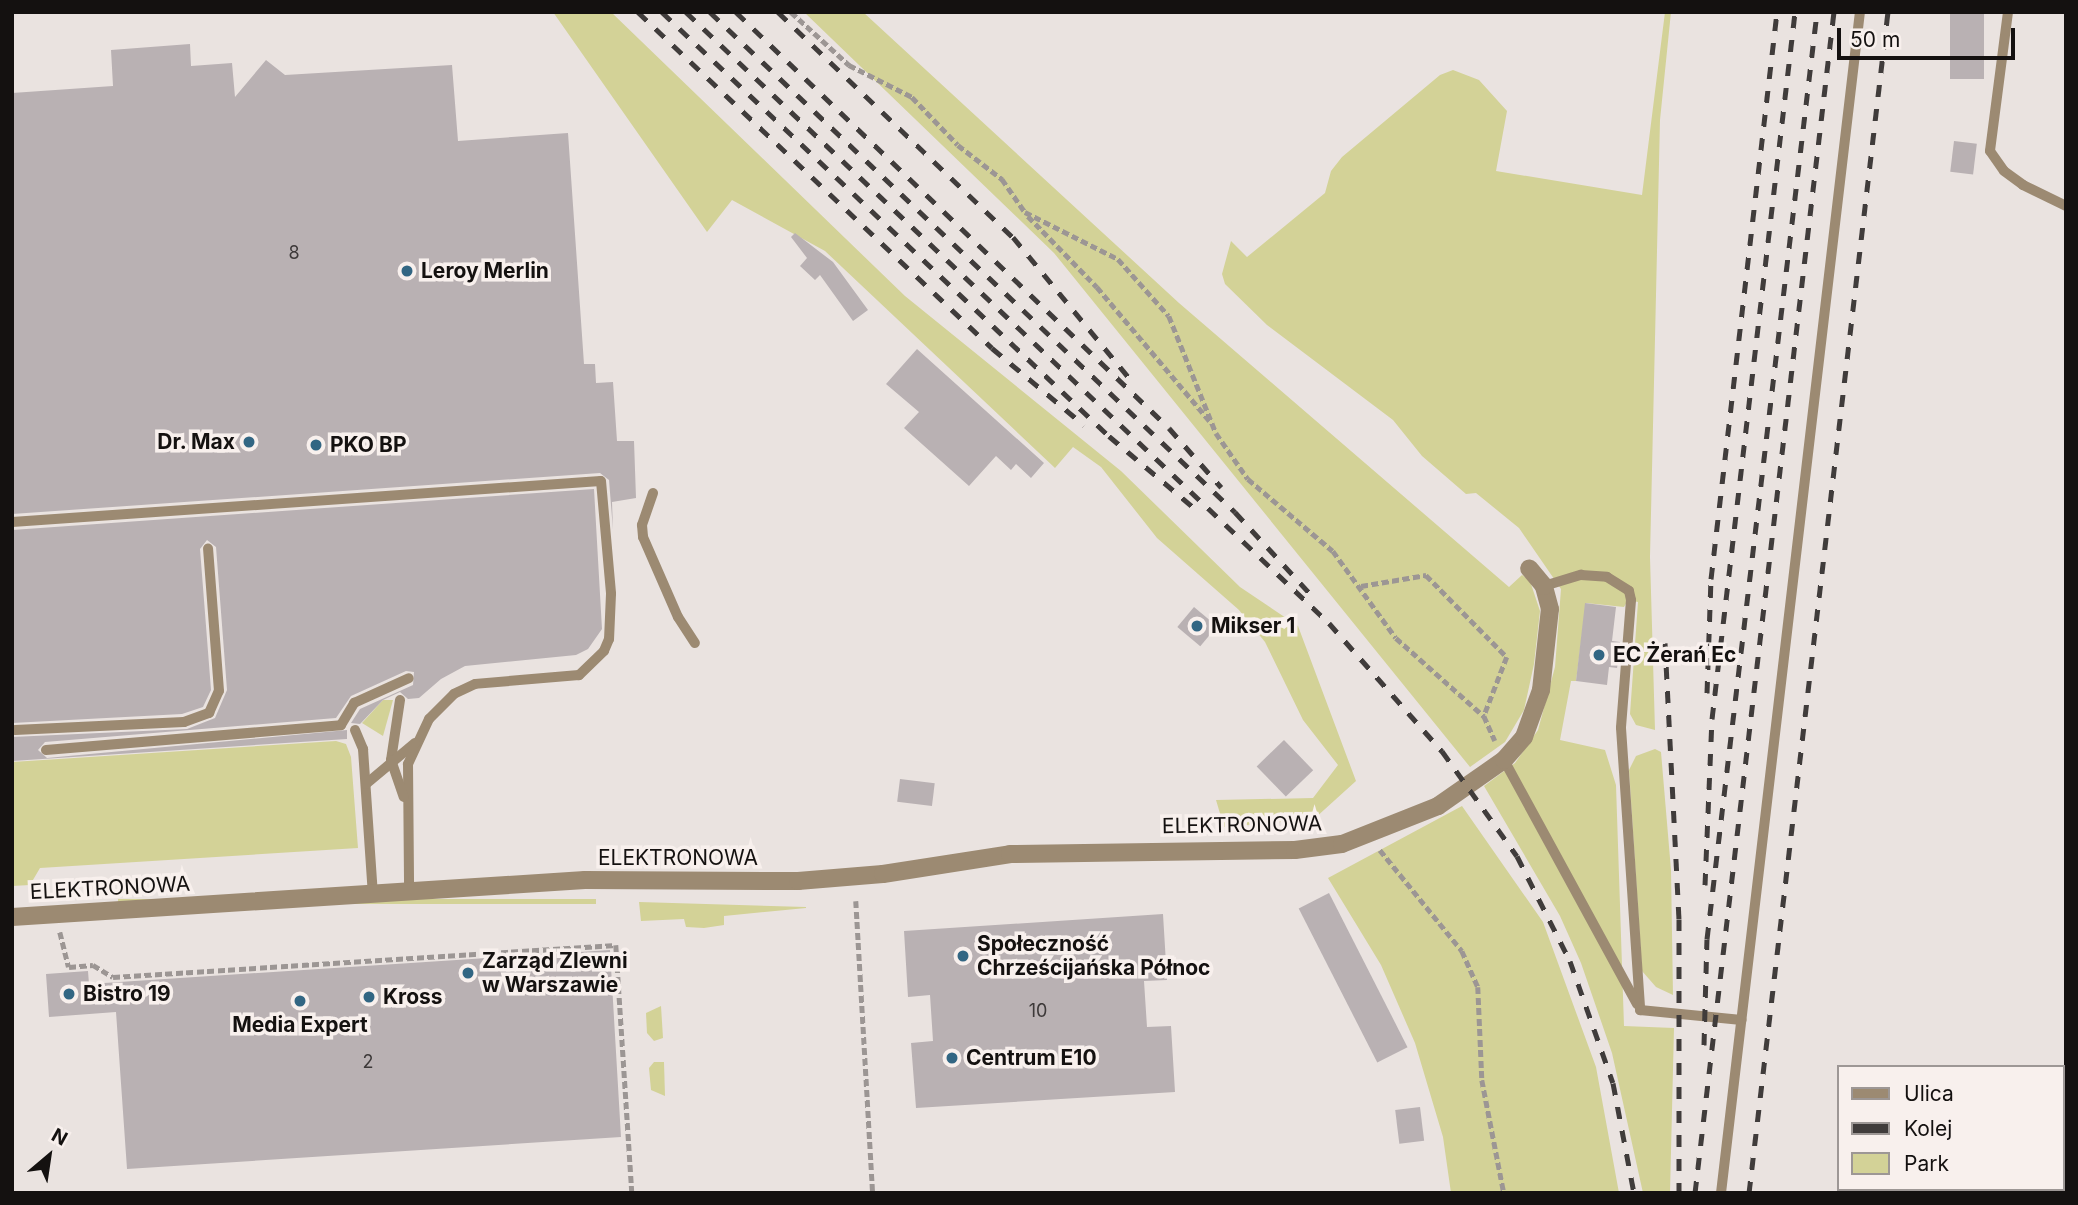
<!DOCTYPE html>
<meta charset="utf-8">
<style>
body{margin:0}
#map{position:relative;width:2078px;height:1205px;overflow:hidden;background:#eae3e0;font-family:Inter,sans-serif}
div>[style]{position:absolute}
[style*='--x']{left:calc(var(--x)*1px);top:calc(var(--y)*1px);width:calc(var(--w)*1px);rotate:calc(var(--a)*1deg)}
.green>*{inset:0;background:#d3d297;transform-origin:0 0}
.building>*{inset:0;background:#b9b1b3;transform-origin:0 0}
.path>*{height:4.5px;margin-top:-2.25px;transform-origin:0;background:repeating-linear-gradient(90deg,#9c9694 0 7px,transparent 0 10.5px)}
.lane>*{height:10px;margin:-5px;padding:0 5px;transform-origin:5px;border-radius:5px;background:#9c8a72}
.street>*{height:18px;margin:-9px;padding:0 9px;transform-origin:9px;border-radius:9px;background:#9c8a72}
.rail>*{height:5px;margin-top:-2.5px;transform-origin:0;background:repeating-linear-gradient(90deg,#403c3b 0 12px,transparent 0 24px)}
.dots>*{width:19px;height:19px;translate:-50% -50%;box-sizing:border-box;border:4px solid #f8f0ed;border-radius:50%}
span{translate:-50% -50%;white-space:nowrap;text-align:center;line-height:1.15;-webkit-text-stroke:7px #f8f0ed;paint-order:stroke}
.number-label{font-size:18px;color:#3d3939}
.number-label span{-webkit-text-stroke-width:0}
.poi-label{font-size:21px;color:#141110;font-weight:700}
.left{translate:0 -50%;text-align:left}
.right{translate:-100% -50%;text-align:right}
.street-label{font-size:21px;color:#141110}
.frame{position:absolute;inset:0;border:14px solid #141110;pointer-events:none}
.legend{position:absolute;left:1837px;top:1065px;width:228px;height:126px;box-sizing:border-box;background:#f8f0ed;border:2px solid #9d9795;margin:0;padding:9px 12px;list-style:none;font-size:21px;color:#141110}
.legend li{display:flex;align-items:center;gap:14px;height:35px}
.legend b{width:35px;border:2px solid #9d9795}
.north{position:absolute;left:14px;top:1121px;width:70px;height:70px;-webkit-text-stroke:5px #f8f0ed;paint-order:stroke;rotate:29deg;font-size:19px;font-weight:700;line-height:28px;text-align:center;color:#141110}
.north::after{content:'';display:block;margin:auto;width:24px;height:32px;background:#141110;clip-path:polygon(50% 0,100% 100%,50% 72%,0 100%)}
.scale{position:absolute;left:1837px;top:28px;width:178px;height:32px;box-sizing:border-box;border:4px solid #141110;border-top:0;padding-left:9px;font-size:21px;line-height:24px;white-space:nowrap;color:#141110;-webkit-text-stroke:5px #f8f0ed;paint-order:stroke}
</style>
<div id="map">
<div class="green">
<i style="clip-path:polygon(553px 12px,611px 12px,905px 296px,1121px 471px,1240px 587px,1298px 626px,1356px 781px,1314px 819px,1224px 827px,1216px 800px,1313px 798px,1338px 765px,1303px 720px,1265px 642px,1239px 610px,1157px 538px,1101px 467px,1073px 447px,1055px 468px,825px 251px,732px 200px,707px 232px)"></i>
<i style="clip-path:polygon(804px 12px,863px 12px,1179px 303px,1509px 587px,1522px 575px,1530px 581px,1540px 611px,1534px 664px,1524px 710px,1505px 742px,1470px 767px,1054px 253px)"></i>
<i style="clip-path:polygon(1665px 12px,1671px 12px,1660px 120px,1650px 557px,1655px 730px,1636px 725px,1630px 714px,1638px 602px,1628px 600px,1624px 607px,1586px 603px,1576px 681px,1571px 681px,1560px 740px,1605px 750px,1616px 785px,1624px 1026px,1674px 1028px,1670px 1193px,1643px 1193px,1612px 1053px,1581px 963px,1560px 916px,1484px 786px,1515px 763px,1538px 730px,1555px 667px,1561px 589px,1519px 528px,1476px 493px,1466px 494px,1422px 456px,1393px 420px,1267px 325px,1225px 284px,1222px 274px,1231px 241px,1247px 257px,1325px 193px,1331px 171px,1342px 157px,1440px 75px,1453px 70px,1479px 80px,1507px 111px,1496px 171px,1642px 195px)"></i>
<i style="clip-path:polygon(383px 700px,393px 700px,383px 736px,362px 723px)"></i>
<i style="clip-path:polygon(336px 741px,346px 744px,351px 757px,358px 848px,40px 868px,30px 885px,12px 886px,12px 762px)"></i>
<i style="clip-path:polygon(1655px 749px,1661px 752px,1671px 870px,1673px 995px,1656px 987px,1642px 971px,1629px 770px,1636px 756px)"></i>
<i style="clip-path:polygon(1462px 806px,1543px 922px,1596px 1067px,1619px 1193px,1451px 1193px,1443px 1137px,1415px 1043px,1381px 965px,1328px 878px)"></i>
<i style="left:596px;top:899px;width:5px;height:478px;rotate:90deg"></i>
<i style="clip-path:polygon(639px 902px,806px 907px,806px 908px,724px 916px,724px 925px,704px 928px,686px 927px,684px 919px,641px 921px)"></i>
<i style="clip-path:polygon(661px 1006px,663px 1038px,654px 1041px,647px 1033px,646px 1013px)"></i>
<i style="clip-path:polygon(654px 1062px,664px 1062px,665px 1096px,651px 1090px,649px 1068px)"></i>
</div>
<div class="building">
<i style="left:1950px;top:12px;width:34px;height:67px"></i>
<i style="clip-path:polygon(190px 44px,191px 66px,232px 63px,235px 97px,266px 60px,285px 75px,452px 65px,458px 141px,568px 133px,584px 364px,595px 364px,596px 383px,613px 382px,617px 441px,634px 441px,636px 498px,612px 502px,613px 530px,609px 480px,600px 473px,12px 514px,12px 93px,113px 86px,111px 50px)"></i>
<i style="left:1954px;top:141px;width:23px;height:31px;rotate:7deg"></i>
<i style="clip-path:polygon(795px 233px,833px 262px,868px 310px,853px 321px,820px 275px,815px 280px,800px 266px,807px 258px,791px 237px)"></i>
<i style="clip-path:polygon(917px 349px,1044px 463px,1031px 478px,1016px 464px,1011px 470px,996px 456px,969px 486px,904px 428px,919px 412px,886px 384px)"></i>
<i style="clip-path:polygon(594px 489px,602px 629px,588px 649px,576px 655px,465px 666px,441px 679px,419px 698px,408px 699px,400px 692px,383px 700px,360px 724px,351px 723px,360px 709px,413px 685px,414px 672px,406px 671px,351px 696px,336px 718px,45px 742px,38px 750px,47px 758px,347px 730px,347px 739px,12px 761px,12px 737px,187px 729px,215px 718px,227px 690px,216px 547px,207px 540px,200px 549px,211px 690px,203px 707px,182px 714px,12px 723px,12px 530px)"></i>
<i style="clip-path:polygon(1585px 603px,1616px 607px,1612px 641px,1620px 642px,1619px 657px,1617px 668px,1609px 667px,1607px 685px,1576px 681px)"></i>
<i style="left:1194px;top:607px;width:30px;height:26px;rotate:40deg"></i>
<i style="left:1284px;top:740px;width:42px;height:38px;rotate:46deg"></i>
<i style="left:900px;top:779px;width:35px;height:23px;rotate:7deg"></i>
<i style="left:1329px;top:893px;width:173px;height:34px;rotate:63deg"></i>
<i style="clip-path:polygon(1163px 914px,1167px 980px,1144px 981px,1147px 1027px,1171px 1026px,1175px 1092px,916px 1108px,911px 1043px,933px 1041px,930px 995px,908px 997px,904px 931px)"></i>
<i style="clip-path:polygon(610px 950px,621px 1137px,127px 1169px,116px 1012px,49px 1017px,46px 974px,88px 971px,89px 984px)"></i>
<i style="left:1420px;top:1107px;width:34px;height:25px;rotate:83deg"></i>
</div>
<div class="path">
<i style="--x:791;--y:12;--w:79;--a:42.4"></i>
<i style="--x:849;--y:65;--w:71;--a:26.9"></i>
<i style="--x:912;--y:97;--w:66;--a:46.2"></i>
<i style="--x:958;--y:145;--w:56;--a:37.7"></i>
<i style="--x:1002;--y:179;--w:40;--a:55.1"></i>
<i style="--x:1025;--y:212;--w:104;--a:26.8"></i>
<i style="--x:1118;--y:259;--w:76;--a:48.2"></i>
<i style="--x:1169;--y:316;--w:126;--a:68.1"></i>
<i style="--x:1216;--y:433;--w:56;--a:55.2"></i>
<i style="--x:1248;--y:479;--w:111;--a:40.3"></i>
<i style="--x:1333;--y:551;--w:107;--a:54.1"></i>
<i style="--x:1396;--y:638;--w:118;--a:41.6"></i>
<i style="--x:1484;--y:716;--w:27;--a:66"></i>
<i style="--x:1028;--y:216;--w:99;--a:45.8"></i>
<i style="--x:1097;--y:287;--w:175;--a:49.9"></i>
<i style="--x:1361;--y:586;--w:66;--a:-9.6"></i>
<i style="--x:1426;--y:575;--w:115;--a:45.4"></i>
<i style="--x:1507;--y:657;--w:63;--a:111.3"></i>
<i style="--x:1380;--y:850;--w:130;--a:50.9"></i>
<i style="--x:1462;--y:951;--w:39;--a:66"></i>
<i style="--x:1478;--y:987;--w:93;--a:87.5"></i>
<i style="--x:1482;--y:1080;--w:115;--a:79"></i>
<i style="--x:856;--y:901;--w:292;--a:86.7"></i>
<i style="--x:60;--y:932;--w:36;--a:76"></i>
<i style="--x:69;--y:967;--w:24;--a:-5"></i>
<i style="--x:93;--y:965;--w:23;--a:31"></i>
<i style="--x:113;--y:977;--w:504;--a:-3.64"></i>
<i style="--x:616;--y:945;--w:249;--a:86.3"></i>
</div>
<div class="lane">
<i style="--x:2008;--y:12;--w:140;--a:97.4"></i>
<i style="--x:1990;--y:151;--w:24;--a:55"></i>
<i style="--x:2004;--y:171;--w:24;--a:36"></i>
<i style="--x:2023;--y:185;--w:48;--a:26"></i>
<i style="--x:653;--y:493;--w:34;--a:109"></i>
<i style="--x:642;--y:525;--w:12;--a:85"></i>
<i style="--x:643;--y:537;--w:87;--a:66.4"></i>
<i style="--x:678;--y:617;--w:31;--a:57"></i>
<i style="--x:12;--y:522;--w:590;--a:-3.98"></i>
<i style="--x:601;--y:481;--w:113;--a:84.9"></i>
<i style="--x:611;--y:594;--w:45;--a:92.5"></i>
<i style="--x:609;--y:639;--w:13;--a:113"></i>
<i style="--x:604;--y:651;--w:35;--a:136"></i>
<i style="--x:579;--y:675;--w:104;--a:175.1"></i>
<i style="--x:475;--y:684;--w:23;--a:155"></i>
<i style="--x:454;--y:694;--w:35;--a:135"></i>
<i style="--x:429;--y:719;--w:50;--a:115"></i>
<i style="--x:408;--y:764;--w:127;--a:89.5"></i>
<i style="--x:1544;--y:586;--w:39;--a:-17"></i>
<i style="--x:1581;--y:575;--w:26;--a:4"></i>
<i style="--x:1607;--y:577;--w:26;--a:32"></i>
<i style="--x:1629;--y:591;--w:9;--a:77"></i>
<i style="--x:1631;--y:600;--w:128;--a:94.5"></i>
<i style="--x:1621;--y:728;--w:283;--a:86.1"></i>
<i style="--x:400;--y:700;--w:61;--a:98.5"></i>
<i style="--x:391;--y:760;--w:39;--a:71"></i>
<i style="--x:15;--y:730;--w:169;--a:-2.7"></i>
<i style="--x:184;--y:722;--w:27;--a:-20"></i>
<i style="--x:209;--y:713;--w:24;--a:-66"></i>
<i style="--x:219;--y:691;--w:143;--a:-94.4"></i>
<i style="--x:355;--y:730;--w:21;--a:67"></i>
<i style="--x:363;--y:749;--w:146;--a:86.1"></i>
<i style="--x:46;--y:750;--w:296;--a:-4.8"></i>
<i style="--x:341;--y:725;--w:26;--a:-59"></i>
<i style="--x:354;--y:703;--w:60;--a:-24.4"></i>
<i style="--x:1504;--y:760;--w:278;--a:61.4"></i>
<i style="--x:366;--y:784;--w:64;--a:-39.9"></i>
<i style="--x:1640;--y:1010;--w:102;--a:5.6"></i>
<i style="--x:2062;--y:1149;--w:29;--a:-82"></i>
<i style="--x:1721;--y:1193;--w:1189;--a:-83.29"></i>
<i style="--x:2057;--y:1193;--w:4;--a:-76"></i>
</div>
<div class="street">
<i style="--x:12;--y:917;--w:574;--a:-3.69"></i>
<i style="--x:585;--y:880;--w:213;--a:0.3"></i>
<i style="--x:798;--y:881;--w:85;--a:-4.7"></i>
<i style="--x:883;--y:874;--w:129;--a:-8.9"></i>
<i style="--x:1010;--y:854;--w:285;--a:-0.8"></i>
<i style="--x:1295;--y:850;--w:47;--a:-7.3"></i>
<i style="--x:1342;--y:844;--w:103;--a:-21.6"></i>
<i style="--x:1438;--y:806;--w:80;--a:-34.9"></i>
<i style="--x:1504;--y:760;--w:30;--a:-49"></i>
<i style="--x:1524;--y:737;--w:50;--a:-70.1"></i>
<i style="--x:1541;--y:690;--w:81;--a:-83.7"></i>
<i style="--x:1550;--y:609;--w:24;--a:-105"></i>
<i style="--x:1544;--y:586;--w:23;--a:-130"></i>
</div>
<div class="rail">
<i style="--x:638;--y:12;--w:488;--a:43.5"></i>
<i style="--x:992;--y:348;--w:120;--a:39.9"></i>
<i style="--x:662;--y:12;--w:616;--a:43.49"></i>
<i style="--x:1109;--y:436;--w:118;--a:40.2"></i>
<i style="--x:686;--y:12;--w:887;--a:43.54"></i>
<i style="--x:1329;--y:623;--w:171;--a:48.6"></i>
<i style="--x:1442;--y:751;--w:129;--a:54.5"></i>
<i style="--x:1517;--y:856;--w:118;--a:63.2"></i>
<i style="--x:1570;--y:961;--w:129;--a:70.6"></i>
<i style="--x:1613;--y:1083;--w:112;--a:79.2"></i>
<i style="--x:710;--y:12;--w:725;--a:43.6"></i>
<i style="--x:1235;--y:512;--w:118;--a:47.4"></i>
<i style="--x:736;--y:12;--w:600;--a:43.85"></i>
<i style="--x:1169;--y:428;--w:79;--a:48.6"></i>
<i style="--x:778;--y:12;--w:325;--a:43.8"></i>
<i style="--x:1013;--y:237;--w:190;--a:50.5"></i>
<i style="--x:1665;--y:643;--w:276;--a:87.1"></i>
<i style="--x:1679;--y:919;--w:274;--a:90"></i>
<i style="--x:1707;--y:693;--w:114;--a:-88"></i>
<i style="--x:1711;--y:579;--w:571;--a:-83.36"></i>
<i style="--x:1705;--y:885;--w:166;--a:-87.6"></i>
<i style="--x:1712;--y:719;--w:712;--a:-83.3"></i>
<i style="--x:1704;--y:1045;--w:106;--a:-88.4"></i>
<i style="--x:1707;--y:939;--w:934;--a:-83.23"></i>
<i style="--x:1695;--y:1193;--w:1189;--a:-83.29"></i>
<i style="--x:1749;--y:1193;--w:1189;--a:-83.29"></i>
</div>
<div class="dots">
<i style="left:407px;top:271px;background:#326683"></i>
<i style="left:249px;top:442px;background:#326683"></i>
<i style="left:316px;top:445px;background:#326683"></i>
<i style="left:1197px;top:626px;background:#326683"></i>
<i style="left:1599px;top:655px;background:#326683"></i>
<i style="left:963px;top:956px;background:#326683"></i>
<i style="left:468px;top:973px;background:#326683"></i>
<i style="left:69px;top:994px;background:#326683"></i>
<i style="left:369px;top:997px;background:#326683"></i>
<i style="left:300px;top:1001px;background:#326683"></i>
<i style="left:952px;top:1058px;background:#326683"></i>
</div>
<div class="number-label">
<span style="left:294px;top:253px">8</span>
<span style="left:1038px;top:1011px">10</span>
<span style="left:368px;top:1062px">2</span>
</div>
<div class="poi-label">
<span class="left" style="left:421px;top:271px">Leroy Merlin</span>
<span class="right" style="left:235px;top:442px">Dr. Max</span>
<span class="left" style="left:330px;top:445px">PKO BP</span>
<span class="left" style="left:1211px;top:626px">Mikser 1</span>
<span class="left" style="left:1613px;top:655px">EC Żerań Ec</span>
<span class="left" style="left:977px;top:956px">Społeczność<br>Chrześcijańska Północ</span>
<span class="left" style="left:482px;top:973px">Zarząd Zlewni<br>w Warszawie</span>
<span class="left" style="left:83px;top:994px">Bistro 19</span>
<span class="left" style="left:383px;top:997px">Kross</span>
<span style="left:300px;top:1025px">Media Expert</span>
<span class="left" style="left:966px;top:1058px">Centrum E10</span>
</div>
<div class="street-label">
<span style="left:1242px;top:825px;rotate:-1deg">ELEKTRONOWA</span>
<span style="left:678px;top:858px">ELEKTRONOWA</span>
<span style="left:110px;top:888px;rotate:-3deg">ELEKTRONOWA</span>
</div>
<div class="frame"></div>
<ul class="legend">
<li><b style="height:9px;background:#9c8a72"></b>Ulica</li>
<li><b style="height:9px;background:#403c3b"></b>Kolej</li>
<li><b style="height:19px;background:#d3d297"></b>Park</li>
</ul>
<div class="north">N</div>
<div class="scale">50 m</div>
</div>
